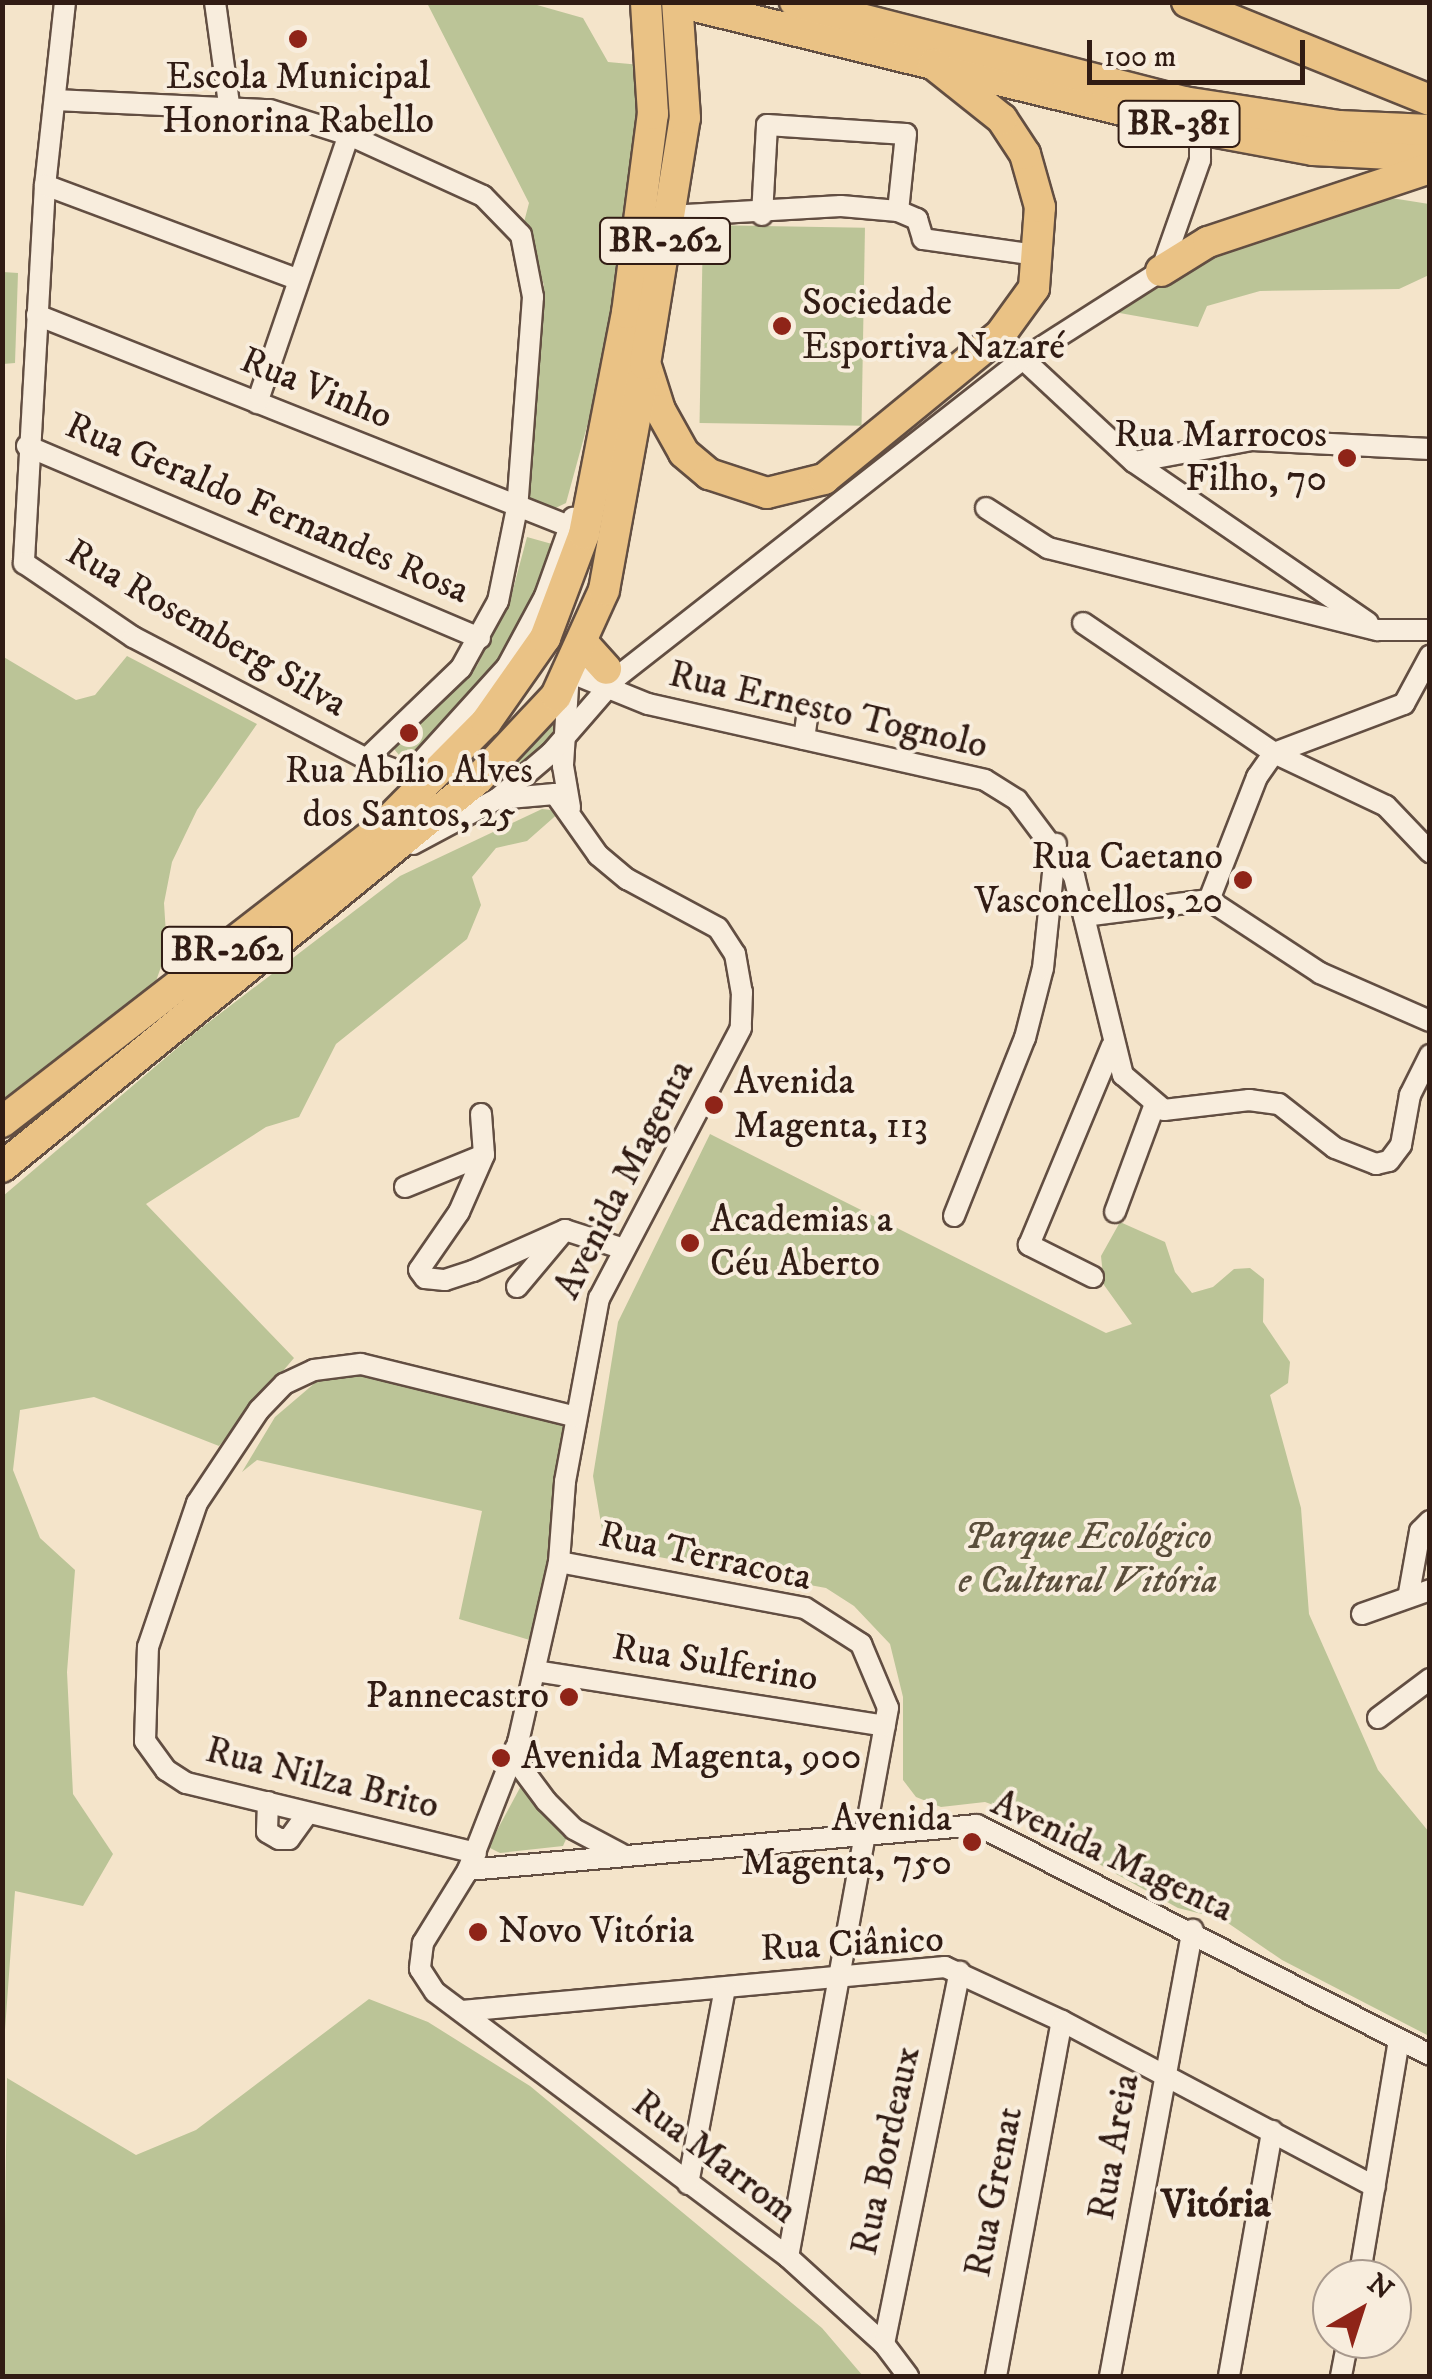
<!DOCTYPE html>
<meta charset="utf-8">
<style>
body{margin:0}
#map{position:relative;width:1432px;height:2379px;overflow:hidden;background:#f4e4ca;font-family:"IM FELL DW Pica",serif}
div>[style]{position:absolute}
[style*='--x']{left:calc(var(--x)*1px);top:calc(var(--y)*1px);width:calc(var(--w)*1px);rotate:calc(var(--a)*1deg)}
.green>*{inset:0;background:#bbc497;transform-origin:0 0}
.roads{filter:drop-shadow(2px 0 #624e42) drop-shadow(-2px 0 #624e42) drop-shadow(0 2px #624e42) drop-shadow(0 -2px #624e42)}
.minor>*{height:20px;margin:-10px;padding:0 10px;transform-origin:10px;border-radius:10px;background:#f8eddd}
.highway>*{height:30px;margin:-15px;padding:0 15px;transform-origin:15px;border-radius:15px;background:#eac285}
.dots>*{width:28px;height:28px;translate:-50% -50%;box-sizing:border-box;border:5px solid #f8eddd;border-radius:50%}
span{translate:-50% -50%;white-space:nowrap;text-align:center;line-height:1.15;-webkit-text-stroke:8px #f8eddd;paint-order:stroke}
.shield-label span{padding:2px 8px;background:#f8eddd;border:2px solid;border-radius:8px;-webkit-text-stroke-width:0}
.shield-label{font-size:35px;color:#311c14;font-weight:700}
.poi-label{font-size:38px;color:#311c14}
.left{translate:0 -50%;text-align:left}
.right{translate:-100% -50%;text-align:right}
.street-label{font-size:38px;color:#311c14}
.park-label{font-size:38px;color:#5a4e3b;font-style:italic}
.neighbourhood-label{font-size:40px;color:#311c14;font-weight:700}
.frame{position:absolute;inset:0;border:5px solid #311c14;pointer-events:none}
.north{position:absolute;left:1312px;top:2259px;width:100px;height:100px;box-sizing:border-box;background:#f8eddd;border:2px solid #a8998d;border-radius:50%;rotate:39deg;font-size:28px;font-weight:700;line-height:40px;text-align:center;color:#311c14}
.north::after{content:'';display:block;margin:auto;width:35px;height:45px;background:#8f2418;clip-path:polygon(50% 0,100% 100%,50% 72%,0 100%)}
.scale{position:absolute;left:1087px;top:40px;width:218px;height:45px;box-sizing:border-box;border:5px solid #311c14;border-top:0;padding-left:12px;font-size:30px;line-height:35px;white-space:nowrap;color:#311c14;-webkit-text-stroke:8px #f8eddd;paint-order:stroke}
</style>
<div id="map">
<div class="green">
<i style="clip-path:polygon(427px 3px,530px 3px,583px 18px,608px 62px,641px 65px,628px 211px,597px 390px,566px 503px,545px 513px,528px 500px,544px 285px,523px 226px,529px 203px)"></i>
<i style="clip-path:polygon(1385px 197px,1429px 204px,1429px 275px,1399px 289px,1260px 291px,1207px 306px,1198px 327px,1114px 312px,1210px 254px)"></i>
<i style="left:703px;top:225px;width:162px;height:198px;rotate:1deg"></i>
<i style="clip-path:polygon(3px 272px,18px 273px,15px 363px,3px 364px)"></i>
<i style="clip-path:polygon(527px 537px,552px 544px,536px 596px,501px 664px,408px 766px,394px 749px,477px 666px,511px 597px)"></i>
<i style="clip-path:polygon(2px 656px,76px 700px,95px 695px,127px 656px,257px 724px,197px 810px,172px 862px,164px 903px,167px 950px,156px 981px,85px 1043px,3px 1101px)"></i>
<i style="clip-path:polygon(565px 689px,558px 728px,536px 758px,491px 793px,428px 827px)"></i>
<i style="clip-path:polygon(542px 809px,561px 811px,527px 841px,496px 848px,472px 877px,481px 905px,467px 939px,336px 1044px,299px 1117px,266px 1127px,146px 1204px,294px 1358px,219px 1446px,94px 1397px,20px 1410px,13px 1470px,40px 1538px,75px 1570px,67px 1672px,73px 1794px,113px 1854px,83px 1906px,15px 1891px,3px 2058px,3px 1196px,196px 1032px,400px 876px)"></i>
<i style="clip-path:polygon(710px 1134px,1106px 1333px,1132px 1324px,1104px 1285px,1101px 1256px,1120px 1222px,1165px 1242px,1175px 1272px,1192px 1293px,1213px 1287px,1234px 1269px,1250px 1268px,1264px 1279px,1263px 1322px,1290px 1362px,1288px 1383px,1270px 1395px,1301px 1508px,1309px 1614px,1378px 1770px,1429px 1832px,1429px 2036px,1282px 1960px,1206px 1908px,1202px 1914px,1178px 1908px,1107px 1869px,1082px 1853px,1083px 1840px,1066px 1830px,1036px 1826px,1027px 1817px,985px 1802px,941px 1807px,916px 1797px,903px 1780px,903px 1697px,890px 1644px,854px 1606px,826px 1588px,605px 1547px,593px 1476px,618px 1322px)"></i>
<i style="clip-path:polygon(362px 1375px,572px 1427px,552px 1560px,533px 1641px,459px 1619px,482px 1511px,257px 1460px,242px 1472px,275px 1417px,316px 1382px)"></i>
<i style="clip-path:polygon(522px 1784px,567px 1837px,563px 1846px,500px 1853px,488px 1847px)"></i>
<i style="clip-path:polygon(369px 1999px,428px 2022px,530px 2086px,822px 2328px,863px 2376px,3px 2376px,7px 2078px,136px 2155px,196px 2130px)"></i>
</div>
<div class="roads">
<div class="minor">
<i style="--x:65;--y:2;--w:184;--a:96.2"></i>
<i style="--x:45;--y:185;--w:379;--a:93.2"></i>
<i style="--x:24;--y:563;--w:132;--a:34.2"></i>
<i style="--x:133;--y:637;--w:263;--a:27.6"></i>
<i style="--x:366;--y:759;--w:69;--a:20.3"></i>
<i style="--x:215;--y:2;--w:103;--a:82.2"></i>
<i style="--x:55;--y:100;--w:215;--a:2.7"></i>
<i style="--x:270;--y:110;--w:83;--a:17.6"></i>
<i style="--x:349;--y:135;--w:147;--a:24.5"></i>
<i style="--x:483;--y:196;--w:54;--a:45.7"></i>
<i style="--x:521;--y:235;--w:63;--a:79"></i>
<i style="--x:533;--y:297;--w:212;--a:94.3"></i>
<i style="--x:517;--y:508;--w:95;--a:101.5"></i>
<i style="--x:498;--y:601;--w:77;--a:118.9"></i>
<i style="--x:461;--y:668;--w:132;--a:136.2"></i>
<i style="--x:45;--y:185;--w:269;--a:20.5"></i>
<i style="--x:762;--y:215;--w:90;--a:-86.8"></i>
<i style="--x:767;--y:125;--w:139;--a:3.7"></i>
<i style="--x:906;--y:134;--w:77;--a:95.9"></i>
<i style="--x:669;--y:216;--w:172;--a:-3.3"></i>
<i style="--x:841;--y:206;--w:57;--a:5"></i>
<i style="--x:898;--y:211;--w:21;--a:23"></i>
<i style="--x:917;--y:219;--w:21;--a:73"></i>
<i style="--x:923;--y:239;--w:114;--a:8.1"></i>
<i style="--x:37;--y:315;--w:575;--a:21.65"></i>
<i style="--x:1023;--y:359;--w:151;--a:42.9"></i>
<i style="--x:1134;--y:462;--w:284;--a:34.5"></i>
<i style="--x:257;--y:403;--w:283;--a:-71.1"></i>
<i style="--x:27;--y:446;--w:492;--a:23"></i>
<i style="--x:1134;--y:462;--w:120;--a:-10.6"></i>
<i style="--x:1252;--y:440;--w:178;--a:2.9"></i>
<i style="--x:986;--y:508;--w:74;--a:32.8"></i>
<i style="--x:1048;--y:548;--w:340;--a:14"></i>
<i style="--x:1378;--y:630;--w:52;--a:0"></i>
<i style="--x:1083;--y:623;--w:231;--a:34.2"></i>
<i style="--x:1274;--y:753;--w:124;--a:25.3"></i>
<i style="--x:1386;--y:806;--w:64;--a:46.3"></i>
<i style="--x:569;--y:672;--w:85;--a:22.1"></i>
<i style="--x:648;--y:704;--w:345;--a:12.7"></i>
<i style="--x:985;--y:780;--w:38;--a:32"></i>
<i style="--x:1017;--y:800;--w:95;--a:53.1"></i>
<i style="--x:1074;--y:876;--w:205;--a:76.2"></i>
<i style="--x:1123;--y:1075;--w:54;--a:40.5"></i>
<i style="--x:1164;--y:1110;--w:86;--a:-6.7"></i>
<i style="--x:1249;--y:1100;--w:30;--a:8"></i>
<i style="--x:1279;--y:1104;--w:71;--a:38.2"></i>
<i style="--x:1335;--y:1148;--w:44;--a:21.3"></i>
<i style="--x:1376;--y:1164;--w:13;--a:-13"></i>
<i style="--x:1389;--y:1161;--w:20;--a:-53"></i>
<i style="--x:1401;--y:1145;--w:51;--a:-79.8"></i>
<i style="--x:1410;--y:1095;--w:45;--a:-63.4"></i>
<i style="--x:569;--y:672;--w:94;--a:93.7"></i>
<i style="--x:563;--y:766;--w:42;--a:80.3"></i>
<i style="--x:804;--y:739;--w:28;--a:-82"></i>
<i style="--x:410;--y:774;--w:144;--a:-47.8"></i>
<i style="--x:507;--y:667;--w:81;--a:-61.8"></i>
<i style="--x:545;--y:596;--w:83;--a:-70.3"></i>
<i style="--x:497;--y:799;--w:58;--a:-4.9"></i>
<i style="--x:555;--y:794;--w:75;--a:54.8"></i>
<i style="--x:598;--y:855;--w:38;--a:40"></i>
<i style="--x:627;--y:879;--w:103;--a:28.3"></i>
<i style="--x:718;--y:928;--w:31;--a:57"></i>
<i style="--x:735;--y:954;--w:39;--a:80"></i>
<i style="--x:742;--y:992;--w:36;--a:92"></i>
<i style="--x:741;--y:1028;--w:305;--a:117.7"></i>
<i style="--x:599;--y:1298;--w:187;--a:100.5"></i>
<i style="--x:565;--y:1482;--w:80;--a:94.3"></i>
<i style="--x:559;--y:1562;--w:185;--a:102.8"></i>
<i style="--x:518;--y:1742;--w:24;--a:85"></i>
<i style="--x:520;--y:1766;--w:44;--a:53.4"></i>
<i style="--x:546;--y:1801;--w:40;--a:45"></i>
<i style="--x:574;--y:1829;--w:53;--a:28"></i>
<i style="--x:413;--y:844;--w:95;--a:-28.2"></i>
<i style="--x:497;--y:799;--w:71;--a:-40.4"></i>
<i style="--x:551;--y:753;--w:101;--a:-49"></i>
<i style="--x:617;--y:677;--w:516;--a:-38.07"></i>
<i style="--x:1023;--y:359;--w:164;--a:-32.5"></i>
<i style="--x:1161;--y:271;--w:118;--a:-70.6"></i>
<i style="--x:1200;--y:160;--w:31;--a:-90"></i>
<i style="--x:1209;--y:900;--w:132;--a:-68.7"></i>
<i style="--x:1257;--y:777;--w:29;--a:-55"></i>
<i style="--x:1274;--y:753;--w:139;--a:-20.7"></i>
<i style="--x:1404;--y:704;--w:55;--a:-61.6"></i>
<i style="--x:1084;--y:916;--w:126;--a:-7.3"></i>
<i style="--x:1209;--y:900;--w:133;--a:33.3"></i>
<i style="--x:1320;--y:973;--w:120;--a:23.6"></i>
<i style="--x:481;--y:1114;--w:41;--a:85.8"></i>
<i style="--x:484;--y:1155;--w:62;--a:113.7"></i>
<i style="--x:459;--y:1212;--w:70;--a:124.6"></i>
<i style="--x:419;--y:1270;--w:10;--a:53"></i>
<i style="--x:425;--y:1278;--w:20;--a:6"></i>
<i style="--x:445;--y:1280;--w:29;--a:-18"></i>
<i style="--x:473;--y:1271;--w:101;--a:-24"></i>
<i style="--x:565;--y:1230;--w:62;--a:17.9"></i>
<i style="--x:405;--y:1187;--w:85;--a:-22.1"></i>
<i style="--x:1115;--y:1212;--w:115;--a:-69.7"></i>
<i style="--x:954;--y:1216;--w:192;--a:-68.3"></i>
<i style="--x:1025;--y:1038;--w:72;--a:-75.6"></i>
<i style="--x:1043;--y:968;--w:125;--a:-84"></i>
<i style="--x:1093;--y:1277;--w:72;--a:-153.4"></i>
<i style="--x:1029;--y:1245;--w:216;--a:-67.4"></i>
<i style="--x:517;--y:1287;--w:73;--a:-50"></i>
<i style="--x:559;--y:1562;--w:250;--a:10.6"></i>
<i style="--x:805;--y:1608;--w:67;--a:32.7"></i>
<i style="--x:861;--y:1644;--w:69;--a:67.1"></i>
<i style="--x:888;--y:1708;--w:558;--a:100.32"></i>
<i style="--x:1409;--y:1593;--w:63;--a:-79.9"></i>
<i style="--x:1420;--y:1531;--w:14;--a:-45"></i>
<i style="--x:1362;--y:1614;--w:72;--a:-19.4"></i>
<i style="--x:535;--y:1671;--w:354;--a:8.9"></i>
<i style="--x:1378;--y:1718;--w:65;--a:-36.9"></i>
<i style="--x:516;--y:1747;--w:132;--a:111.3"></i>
<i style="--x:468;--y:1870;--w:86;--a:121.7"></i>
<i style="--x:423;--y:1943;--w:26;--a:97"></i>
<i style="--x:420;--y:1969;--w:27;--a:57"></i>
<i style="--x:435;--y:1992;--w:441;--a:36.9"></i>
<i style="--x:788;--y:2257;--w:130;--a:42.2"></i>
<i style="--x:884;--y:2344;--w:40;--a:53"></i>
<i style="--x:268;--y:1802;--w:30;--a:92"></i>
<i style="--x:267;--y:1832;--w:14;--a:30"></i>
<i style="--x:279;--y:1839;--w:10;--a:0"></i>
<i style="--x:289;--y:1839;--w:32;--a:-54"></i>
<i style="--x:476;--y:1853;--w:298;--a:-166.4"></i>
<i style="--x:186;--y:1783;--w:24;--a:-147"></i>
<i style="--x:166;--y:1770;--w:36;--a:-126"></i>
<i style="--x:145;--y:1741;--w:94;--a:-88.2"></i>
<i style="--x:148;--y:1647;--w:152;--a:-71.2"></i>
<i style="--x:197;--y:1503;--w:112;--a:-56.3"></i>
<i style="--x:259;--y:1410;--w:36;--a:-46"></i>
<i style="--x:284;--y:1384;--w:33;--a:-25"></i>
<i style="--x:314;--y:1370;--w:47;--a:-7.3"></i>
<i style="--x:361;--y:1364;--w:221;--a:13.8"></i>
<i style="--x:468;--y:1870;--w:511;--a:-5.05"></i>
<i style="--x:977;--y:1825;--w:508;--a:26.92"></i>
<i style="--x:462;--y:2011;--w:485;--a:-5.2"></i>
<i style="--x:945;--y:1967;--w:129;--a:24.8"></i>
<i style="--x:1062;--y:2021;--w:354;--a:27.9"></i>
<i style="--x:688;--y:2184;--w:198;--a:-79.3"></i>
<i style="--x:1359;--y:2279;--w:242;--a:-80.5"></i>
<i style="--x:884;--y:2344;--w:380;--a:-78.5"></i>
<i style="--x:996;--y:2376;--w:361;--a:-79.5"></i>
<i style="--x:1110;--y:2376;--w:454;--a:-79.5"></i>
<i style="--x:1229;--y:2376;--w:249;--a:-80"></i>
<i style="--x:1341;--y:2376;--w:38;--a:-79"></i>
</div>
<div class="highway">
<i style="--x:678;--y:2;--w:537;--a:13.67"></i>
<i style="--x:1200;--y:129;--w:115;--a:10.5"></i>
<i style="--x:1313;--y:150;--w:117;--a:2.9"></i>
<i style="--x:795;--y:2;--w:402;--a:14.4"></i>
<i style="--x:1184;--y:102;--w:157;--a:8.8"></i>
<i style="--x:1339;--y:126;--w:91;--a:2.5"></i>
<i style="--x:1187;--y:2;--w:262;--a:22"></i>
<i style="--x:1161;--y:271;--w:55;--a:-31.7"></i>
<i style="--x:1208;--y:242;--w:234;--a:-18.4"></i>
<i style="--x:647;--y:369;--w:43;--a:72.4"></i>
<i style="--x:660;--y:410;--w:49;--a:60.8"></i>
<i style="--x:684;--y:453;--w:33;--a:40"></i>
<i style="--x:709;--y:474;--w:61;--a:18.1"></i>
<i style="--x:767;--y:493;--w:59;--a:-13.8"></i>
<i style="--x:824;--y:479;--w:227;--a:-39.3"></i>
<i style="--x:1000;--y:335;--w:58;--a:-54.1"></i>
<i style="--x:1034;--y:288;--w:81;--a:-85.8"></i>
<i style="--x:1040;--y:207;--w:55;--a:-105.8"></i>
<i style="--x:1025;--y:154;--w:42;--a:-123.3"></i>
<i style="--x:1002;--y:119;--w:88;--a:-141.4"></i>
<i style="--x:582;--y:642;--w:36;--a:48"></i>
<i style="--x:2;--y:1122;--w:478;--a:-37.8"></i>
<i style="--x:380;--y:829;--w:151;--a:-45.3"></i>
<i style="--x:486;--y:722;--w:103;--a:-54.9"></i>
<i style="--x:545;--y:638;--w:111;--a:-69.4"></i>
<i style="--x:584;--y:534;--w:225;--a:-79"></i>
<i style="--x:627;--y:313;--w:201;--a:-82.6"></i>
<i style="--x:653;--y:114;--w:112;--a:-93.6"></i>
<i style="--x:2;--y:1167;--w:614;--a:-39.18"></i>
<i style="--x:478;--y:779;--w:114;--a:-46.8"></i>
<i style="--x:556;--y:696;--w:116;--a:-65.6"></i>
<i style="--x:604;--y:590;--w:230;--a:-79.7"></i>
<i style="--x:645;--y:364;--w:249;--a:-80.8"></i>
<i style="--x:685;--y:118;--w:116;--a:-93.9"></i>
</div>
</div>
<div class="dots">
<i style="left:298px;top:39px;background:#8f2418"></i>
<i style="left:782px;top:326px;background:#8f2418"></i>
<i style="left:1347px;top:458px;background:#8f2418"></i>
<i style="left:409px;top:733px;background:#8f2418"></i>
<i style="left:1243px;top:880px;background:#8f2418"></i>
<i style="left:714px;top:1105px;background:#8f2418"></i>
<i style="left:690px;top:1243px;background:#8f2418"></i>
<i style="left:569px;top:1697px;background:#8f2418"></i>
<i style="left:501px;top:1758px;background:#8f2418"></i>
<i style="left:972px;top:1842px;background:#8f2418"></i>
<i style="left:478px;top:1932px;background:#8f2418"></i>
</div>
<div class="shield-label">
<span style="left:1179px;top:124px">BR-381</span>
<span style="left:665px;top:241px">BR-262</span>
<span style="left:227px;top:950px">BR-262</span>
</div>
<div class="poi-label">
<span style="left:298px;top:100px">Escola Municipal<br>Honorina Rabello</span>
<span class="left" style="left:802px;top:326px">Sociedade<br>Esportiva Nazaré</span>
<span class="right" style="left:1327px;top:458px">Rua Marrocos<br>Filho, 70</span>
<span style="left:409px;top:794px">Rua Abílio Alves<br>dos Santos, 25</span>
<span class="right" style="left:1223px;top:880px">Rua Caetano<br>Vasconcellos, 20</span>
<span class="left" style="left:734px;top:1105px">Avenida<br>Magenta, 113</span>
<span class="left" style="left:710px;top:1243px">Academias a<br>Céu Aberto</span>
<span class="right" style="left:549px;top:1697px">Pannecastro</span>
<span class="left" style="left:521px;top:1758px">Avenida Magenta, 900</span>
<span class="right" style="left:952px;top:1842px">Avenida<br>Magenta, 750</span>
<span class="left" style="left:498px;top:1932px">Novo Vitória</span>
</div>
<div class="street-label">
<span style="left:316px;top:389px;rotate:22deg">Rua Vinho</span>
<span style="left:267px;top:509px;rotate:23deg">Rua Geraldo Fernandes Rosa</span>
<span style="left:206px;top:629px;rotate:30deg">Rua Rosemberg Silva</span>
<span style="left:828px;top:711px;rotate:13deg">Rua Ernesto Tognolo</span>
<span style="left:625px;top:1180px;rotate:-63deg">Avenida Magenta</span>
<span style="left:705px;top:1557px;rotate:12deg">Rua Terracota</span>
<span style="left:715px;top:1664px;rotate:9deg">Rua Sulferino</span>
<span style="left:322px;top:1779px;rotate:14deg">Rua Nilza Brito</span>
<span style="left:1112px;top:1857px;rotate:25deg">Avenida Magenta</span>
<span style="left:852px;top:1945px;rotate:-3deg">Rua Ciânico</span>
<span style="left:1115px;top:2147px;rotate:-80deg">Rua Areia</span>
<span style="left:887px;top:2151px;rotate:-78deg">Rua Bordeaux</span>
<span style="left:714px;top:2158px;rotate:37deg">Rua Marrom</span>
<span style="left:995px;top:2192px;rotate:-79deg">Rua Grenat</span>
</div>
<div class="park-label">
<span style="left:1088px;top:1560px">Parque Ecológico<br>e Cultural Vitória</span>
</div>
<div class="neighbourhood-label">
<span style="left:1216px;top:2205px">Vitória</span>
</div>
<div class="frame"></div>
<div class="north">N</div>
<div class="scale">100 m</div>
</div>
